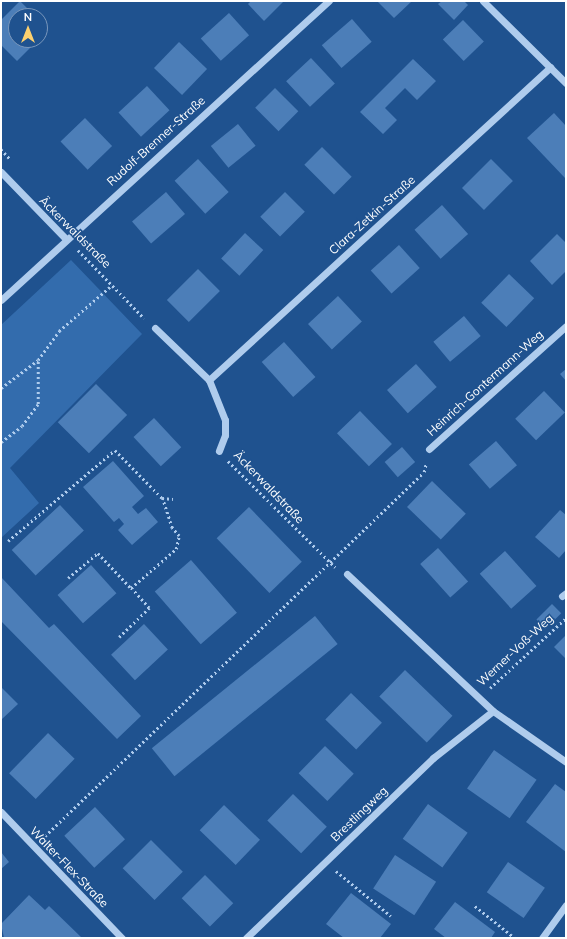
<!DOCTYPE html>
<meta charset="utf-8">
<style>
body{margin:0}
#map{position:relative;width:567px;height:939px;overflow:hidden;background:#1f528f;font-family:Mulish,sans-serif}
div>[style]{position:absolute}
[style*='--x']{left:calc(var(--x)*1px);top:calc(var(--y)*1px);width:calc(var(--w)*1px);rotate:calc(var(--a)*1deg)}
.green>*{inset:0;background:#336cad}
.building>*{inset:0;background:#4c7eb8;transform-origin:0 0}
.path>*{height:2.5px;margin-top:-1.25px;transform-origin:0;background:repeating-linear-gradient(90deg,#afcced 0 2px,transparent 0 5px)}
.minor>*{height:7px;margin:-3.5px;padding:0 3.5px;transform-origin:3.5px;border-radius:3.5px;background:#afcced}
span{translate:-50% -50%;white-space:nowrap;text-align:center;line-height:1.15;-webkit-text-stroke:3px #1f528f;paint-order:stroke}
.street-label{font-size:12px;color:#fff}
.frame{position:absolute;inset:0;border:2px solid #fff;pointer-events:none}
.north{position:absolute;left:8px;top:8px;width:40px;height:40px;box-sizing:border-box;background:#1f528f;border:1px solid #7997bc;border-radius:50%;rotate:0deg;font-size:11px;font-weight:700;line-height:16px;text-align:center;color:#fff}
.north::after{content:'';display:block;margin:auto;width:14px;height:18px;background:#fbd06f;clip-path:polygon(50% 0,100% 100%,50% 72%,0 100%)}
</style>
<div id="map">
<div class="green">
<i style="clip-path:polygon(71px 260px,142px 334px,10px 468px,39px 503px,1px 538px,1px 325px)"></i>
</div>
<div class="building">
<i style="clip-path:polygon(20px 1px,35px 16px,16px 16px,16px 40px,38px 40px,17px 61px,1px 45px,1px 20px)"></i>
<i style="clip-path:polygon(251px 1px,284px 1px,264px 21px,248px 4px)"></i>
<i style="clip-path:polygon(377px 1px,412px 1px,394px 18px)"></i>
<i style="clip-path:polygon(442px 1px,464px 1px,468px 5px,454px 20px,438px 4px)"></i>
<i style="left:229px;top:13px;width:30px;height:38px;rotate:48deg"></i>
<i style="left:352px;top:19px;width:30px;height:40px;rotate:49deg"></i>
<i style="left:463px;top:20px;width:30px;height:28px;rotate:46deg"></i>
<i style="clip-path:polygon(40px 21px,48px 30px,40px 38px)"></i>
<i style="left:179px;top:42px;width:39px;height:36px;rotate:44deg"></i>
<i style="left:311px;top:58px;width:35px;height:34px;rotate:47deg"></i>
<i style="clip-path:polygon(413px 59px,436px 81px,417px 100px,405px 88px,385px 108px,397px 120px,383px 134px,360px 112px)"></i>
<i style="left:147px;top:86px;width:33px;height:39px;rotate:47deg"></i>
<i style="left:275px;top:88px;width:33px;height:28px;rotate:45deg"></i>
<i style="clip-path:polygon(554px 113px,566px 126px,565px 178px,527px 138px)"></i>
<i style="left:85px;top:118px;width:39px;height:34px;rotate:46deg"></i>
<i style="left:238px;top:124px;width:28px;height:35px;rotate:51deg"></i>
<i style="left:322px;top:147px;width:42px;height:25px;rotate:45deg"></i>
<i style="left:198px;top:159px;width:45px;height:32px;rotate:47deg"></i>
<i style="left:491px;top:159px;width:31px;height:41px;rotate:45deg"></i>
<i style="left:166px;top:192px;width:29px;height:45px;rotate:49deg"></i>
<i style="left:285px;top:192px;width:28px;height:35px;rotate:45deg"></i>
<i style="left:442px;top:205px;width:39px;height:37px;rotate:48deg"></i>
<i style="left:245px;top:233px;width:25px;height:35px;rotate:43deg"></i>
<i style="clip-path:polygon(557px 234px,566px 243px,566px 271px,552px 285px,530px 261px)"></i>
<i style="left:399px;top:245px;width:31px;height:38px;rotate:48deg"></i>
<i style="left:198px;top:269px;width:31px;height:44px;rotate:45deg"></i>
<i style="left:509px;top:274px;width:35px;height:40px;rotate:44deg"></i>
<i style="left:338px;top:296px;width:35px;height:41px;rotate:47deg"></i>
<i style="left:464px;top:316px;width:26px;height:40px;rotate:50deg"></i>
<i style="left:284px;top:342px;width:47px;height:30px;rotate:48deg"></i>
<i style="left:416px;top:364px;width:31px;height:39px;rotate:48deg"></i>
<i style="clip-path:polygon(566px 369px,566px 381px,560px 374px)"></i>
<i style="left:96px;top:384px;width:44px;height:54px;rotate:45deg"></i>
<i style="left:544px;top:391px;width:30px;height:40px;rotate:46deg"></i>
<i style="left:360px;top:411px;width:46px;height:32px;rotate:46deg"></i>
<i style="left:154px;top:418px;width:40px;height:28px;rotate:47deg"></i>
<i style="left:496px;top:441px;width:32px;height:36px;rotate:49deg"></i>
<i style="left:402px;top:447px;width:20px;height:23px;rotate:49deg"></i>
<i style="clip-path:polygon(113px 461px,144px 496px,132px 507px,138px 514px,146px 508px,158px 522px,132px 545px,118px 530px,124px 524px,119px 518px,114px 522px,83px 487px)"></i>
<i style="left:432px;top:481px;width:47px;height:36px;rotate:44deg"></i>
<i style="left:60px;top:505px;width:35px;height:66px;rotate:47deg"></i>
<i style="left:249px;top:507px;width:76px;height:45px;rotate:46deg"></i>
<i style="clip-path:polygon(560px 510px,566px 515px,566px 550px,559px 558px,535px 537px)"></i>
<i style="left:438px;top:548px;width:45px;height:24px;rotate:48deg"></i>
<i style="left:505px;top:551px;width:47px;height:34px;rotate:48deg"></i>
<i style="left:191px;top:560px;width:70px;height:48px;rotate:49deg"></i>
<i style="left:91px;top:565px;width:38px;height:45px;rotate:48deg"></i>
<i style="clip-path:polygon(1px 577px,49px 628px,54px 624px,141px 716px,117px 739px,1px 621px)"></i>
<i style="left:552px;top:604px;width:13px;height:22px;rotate:45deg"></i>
<i style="left:315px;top:616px;width:36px;height:210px;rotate:51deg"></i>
<i style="left:144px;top:624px;width:35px;height:45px;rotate:47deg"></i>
<i style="clip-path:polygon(566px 635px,566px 659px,554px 647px)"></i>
<i style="left:405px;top:670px;width:66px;height:37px;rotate:44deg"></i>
<i style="clip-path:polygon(1px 687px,18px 704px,1px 720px)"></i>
<i style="left:351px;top:693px;width:43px;height:37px;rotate:44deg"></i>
<i style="left:48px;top:733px;width:37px;height:56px;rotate:44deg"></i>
<i style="left:325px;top:746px;width:40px;height:38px;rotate:44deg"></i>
<i style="left:494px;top:750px;width:52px;height:47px;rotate:35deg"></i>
<i style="clip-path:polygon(555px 784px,566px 792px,566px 852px,526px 822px)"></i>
<i style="left:293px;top:794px;width:47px;height:37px;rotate:44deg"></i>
<i style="left:428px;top:804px;width:49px;height:43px;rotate:36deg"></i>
<i style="left:224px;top:805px;width:50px;height:35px;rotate:44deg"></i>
<i style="left:95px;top:807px;width:44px;height:42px;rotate:47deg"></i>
<i style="left:151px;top:840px;width:45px;height:40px;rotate:45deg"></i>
<i style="clip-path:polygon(1px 852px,9px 862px,1px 869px)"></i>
<i style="left:395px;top:855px;width:49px;height:40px;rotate:33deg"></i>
<i style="left:508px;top:862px;width:45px;height:37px;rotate:35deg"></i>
<i style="left:205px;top:875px;width:40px;height:33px;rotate:45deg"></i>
<i style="clip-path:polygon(351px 893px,391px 924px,380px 938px,344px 938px,326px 924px)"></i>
<i style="clip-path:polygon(29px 895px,45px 910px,49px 906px,82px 938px,4px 938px,1px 924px)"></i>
<i style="clip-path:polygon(455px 902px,495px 932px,491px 938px,446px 938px,434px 929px)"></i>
</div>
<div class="path">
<i style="--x:1;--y:149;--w:13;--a:48"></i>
<i style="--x:78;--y:250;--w:95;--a:45.9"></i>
<i style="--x:1;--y:388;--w:46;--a:-37.1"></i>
<i style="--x:38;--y:360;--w:36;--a:-54"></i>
<i style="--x:59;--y:331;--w:70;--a:-41"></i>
<i style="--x:1;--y:442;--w:26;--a:-37"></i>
<i style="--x:22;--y:426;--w:27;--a:-54"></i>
<i style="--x:38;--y:404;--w:43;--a:-90"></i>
<i style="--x:228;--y:461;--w:151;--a:44.7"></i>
<i style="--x:8;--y:541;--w:140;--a:-40.4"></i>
<i style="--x:115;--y:450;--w:67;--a:45.6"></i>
<i style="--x:162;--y:498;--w:11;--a:5"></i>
<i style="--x:68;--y:578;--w:39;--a:-40"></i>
<i style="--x:98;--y:553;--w:48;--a:46.7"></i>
<i style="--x:131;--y:588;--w:60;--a:-40.9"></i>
<i style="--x:176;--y:549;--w:13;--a:-77"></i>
<i style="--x:179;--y:536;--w:11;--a:-131"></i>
<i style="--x:172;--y:528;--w:32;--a:-108"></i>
<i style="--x:119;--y:637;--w:42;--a:-44"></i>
<i style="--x:149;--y:608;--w:27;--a:-132"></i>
<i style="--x:490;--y:688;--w:103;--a:-42.6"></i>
<i style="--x:45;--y:836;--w:525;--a:-43.84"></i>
<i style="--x:424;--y:472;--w:9;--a:-77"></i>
<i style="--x:336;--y:871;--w:71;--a:39.3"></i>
<i style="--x:475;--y:906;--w:51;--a:38.7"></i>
</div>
<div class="minor">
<i style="--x:483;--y:1;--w:117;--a:44.7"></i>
<i style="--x:1;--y:172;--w:93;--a:45.9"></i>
<i style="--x:1;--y:300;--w:444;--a:-42.4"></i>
<i style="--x:155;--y:328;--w:75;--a:43.9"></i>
<i style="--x:209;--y:380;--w:43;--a:68.2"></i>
<i style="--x:225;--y:420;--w:15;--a:90"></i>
<i style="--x:225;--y:435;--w:17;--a:111"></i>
<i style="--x:209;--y:380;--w:463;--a:-42.5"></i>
<i style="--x:429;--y:449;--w:184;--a:-41.9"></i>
<i style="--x:347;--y:574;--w:200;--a:43.2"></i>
<i style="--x:493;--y:711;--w:89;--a:34.9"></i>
<i style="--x:562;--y:596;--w:5;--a:-37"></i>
<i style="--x:1;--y:812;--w:175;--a:46.2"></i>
<i style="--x:246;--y:938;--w:260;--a:-43.9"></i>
<i style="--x:433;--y:758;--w:76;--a:-38.1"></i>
<i style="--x:542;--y:938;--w:41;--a:-54"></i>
</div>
<div class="street-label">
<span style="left:156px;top:141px;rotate:-42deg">Rudolf-Brenner-Straße</span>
<span style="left:372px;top:215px;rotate:-42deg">Clara-Zetkin-Straße</span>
<span style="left:75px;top:232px;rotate:45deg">Äckerwaldstraße</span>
<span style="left:485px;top:383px;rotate:-42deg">Heinrich-Gontermann-Weg</span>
<span style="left:269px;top:487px;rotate:46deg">Äckerwaldstraße</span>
<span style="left:515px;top:650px;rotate:-43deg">Werner-Voß-Weg</span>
<span style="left:359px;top:814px;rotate:-44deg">Brestlingweg</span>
<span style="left:69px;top:867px;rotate:46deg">Walter-Flex-Straße</span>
</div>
<div class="frame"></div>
<div class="north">N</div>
</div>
